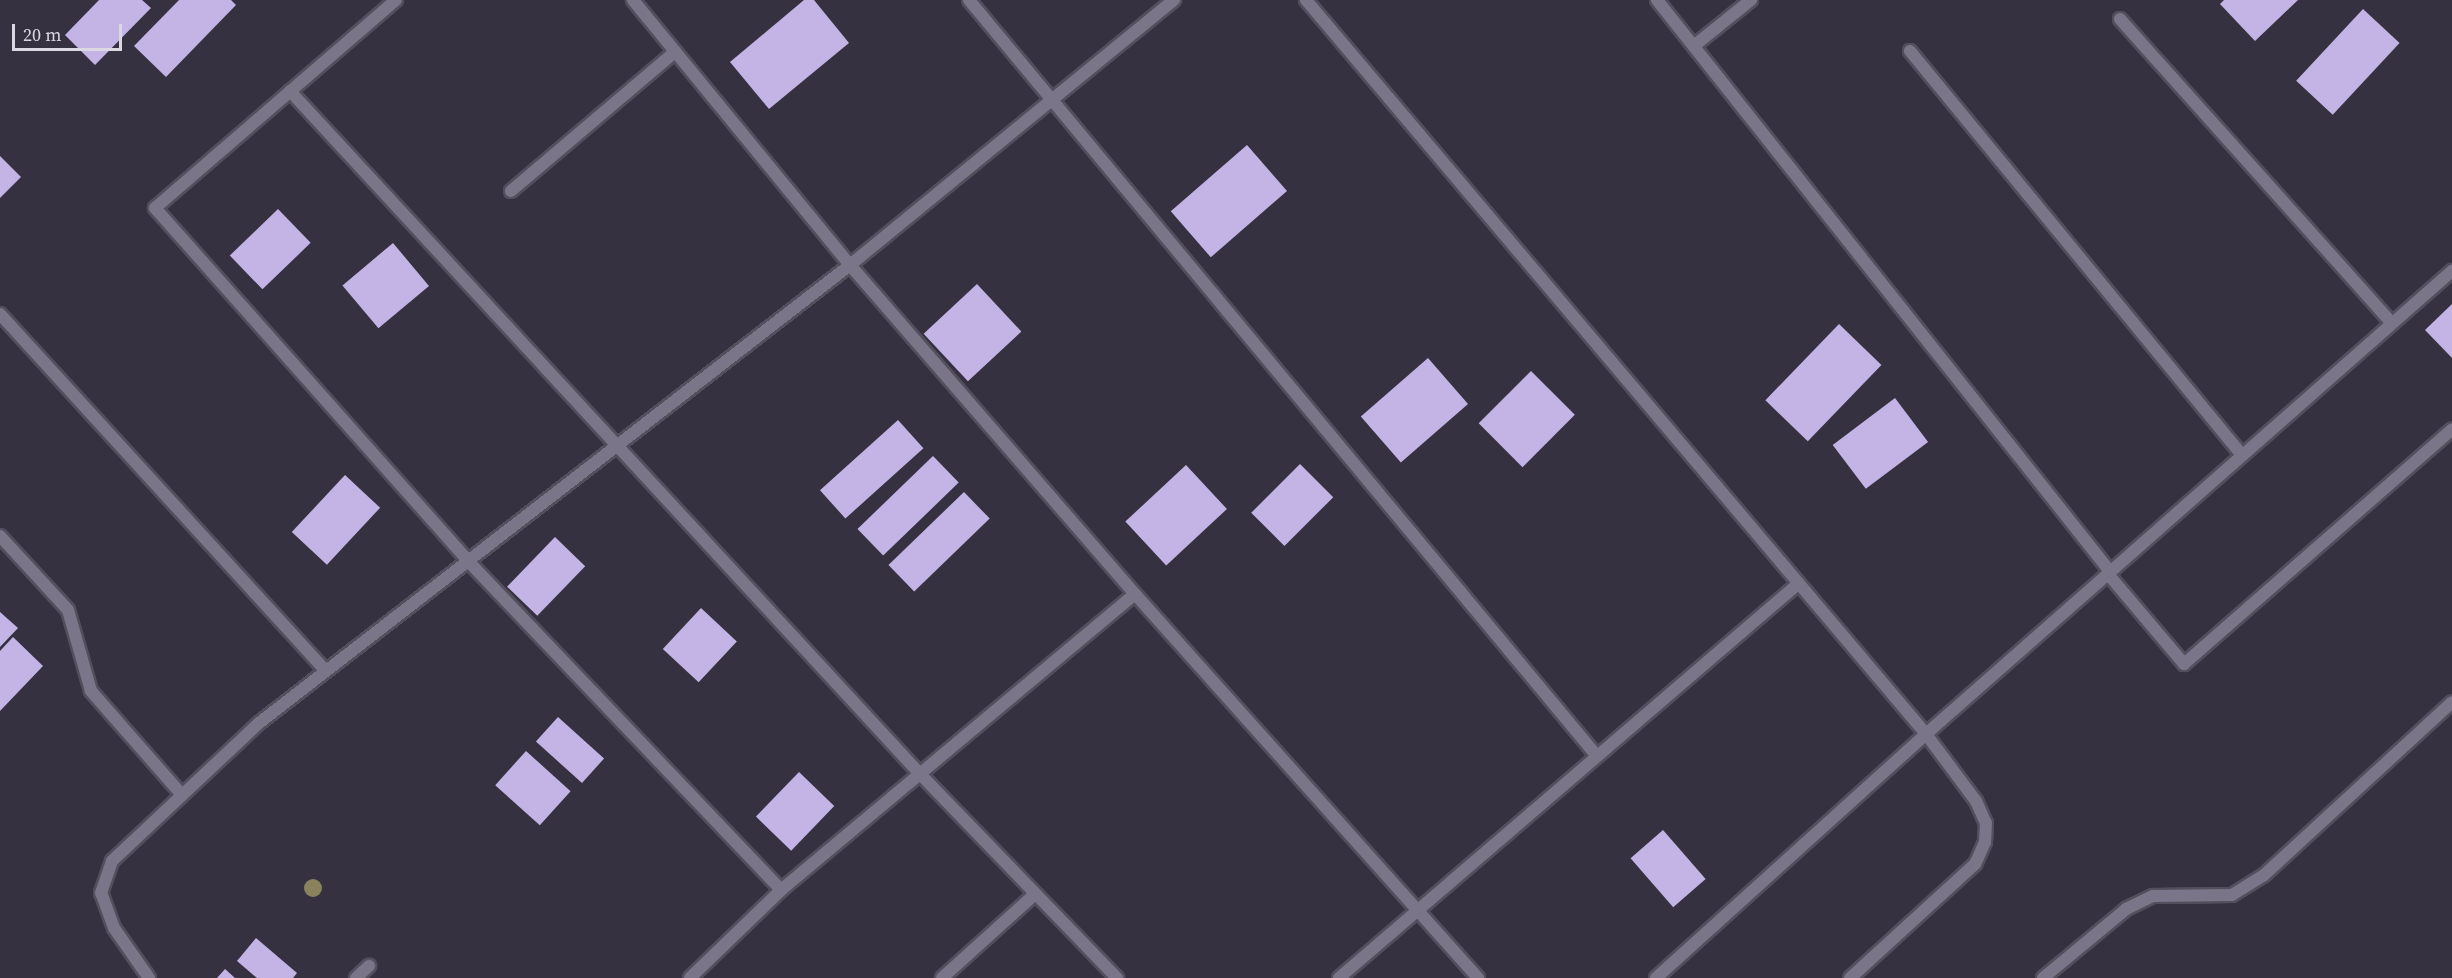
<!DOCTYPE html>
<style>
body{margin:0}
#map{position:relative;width:2452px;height:978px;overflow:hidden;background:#353140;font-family:"Source Serif 4",serif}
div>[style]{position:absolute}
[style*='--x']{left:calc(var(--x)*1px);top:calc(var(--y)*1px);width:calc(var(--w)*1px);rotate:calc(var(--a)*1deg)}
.building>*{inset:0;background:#c4b4e6;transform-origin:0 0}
.roads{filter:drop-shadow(2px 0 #534f5d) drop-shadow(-2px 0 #534f5d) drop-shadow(0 2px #534f5d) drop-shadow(0 -2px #534f5d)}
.street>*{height:12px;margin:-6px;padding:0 6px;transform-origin:6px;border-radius:6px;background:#7b7589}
.trees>*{width:18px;height:18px;margin:-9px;border-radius:50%;background:#89825d}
span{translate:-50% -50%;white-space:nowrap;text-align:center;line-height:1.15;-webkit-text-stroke:6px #353140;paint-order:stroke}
.scale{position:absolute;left:12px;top:24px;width:110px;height:27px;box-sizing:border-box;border:3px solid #dbd8e2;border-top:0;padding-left:8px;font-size:18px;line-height:21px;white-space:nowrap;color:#dbd8e2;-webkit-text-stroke:4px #353140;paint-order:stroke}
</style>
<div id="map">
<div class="building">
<i style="clip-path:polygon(99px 0,142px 0,151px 8px,95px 65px,65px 35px)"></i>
<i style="clip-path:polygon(179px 0,231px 0,236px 5px,166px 77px,134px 46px)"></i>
<i style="clip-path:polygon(804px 0,814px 0,849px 43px,769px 109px,730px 62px)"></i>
<i style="clip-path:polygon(2224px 0,2298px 0,2255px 41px,2220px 4px)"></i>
<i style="left:2363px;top:9px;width:50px;height:98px;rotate:43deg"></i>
<i style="left:1247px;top:145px;width:61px;height:101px;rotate:49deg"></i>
<i style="clip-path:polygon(0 156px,21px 177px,0 198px)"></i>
<i style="left:278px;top:209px;width:47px;height:67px;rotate:46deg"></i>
<i style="left:393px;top:243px;width:56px;height:66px;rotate:50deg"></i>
<i style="left:977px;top:284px;width:65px;height:73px;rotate:47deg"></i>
<i style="clip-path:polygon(2452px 304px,2452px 358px,2425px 330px)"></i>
<i style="left:1839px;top:324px;width:59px;height:106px;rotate:44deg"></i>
<i style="left:1428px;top:358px;width:61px;height:89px;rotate:49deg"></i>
<i style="left:1531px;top:371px;width:62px;height:74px;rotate:45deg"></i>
<i style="left:1895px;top:398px;width:55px;height:78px;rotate:53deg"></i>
<i style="left:898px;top:420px;width:38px;height:105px;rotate:48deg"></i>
<i style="left:933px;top:456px;width:37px;height:105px;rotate:46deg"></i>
<i style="left:1300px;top:464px;width:47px;height:69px;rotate:45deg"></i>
<i style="left:1186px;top:465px;width:60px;height:83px;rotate:47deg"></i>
<i style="left:345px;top:475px;width:48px;height:78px;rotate:43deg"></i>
<i style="left:964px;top:492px;width:37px;height:105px;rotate:46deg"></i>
<i style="left:555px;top:537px;width:42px;height:69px;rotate:44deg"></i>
<i style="left:701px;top:608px;width:49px;height:56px;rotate:43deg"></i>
<i style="clip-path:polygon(0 612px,18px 628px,0 647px)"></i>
<i style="clip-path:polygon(13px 637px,43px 666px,0 711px,0 651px)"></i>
<i style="left:558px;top:717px;width:62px;height:33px;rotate:42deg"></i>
<i style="left:526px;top:751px;width:60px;height:46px;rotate:42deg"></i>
<i style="left:799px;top:772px;width:49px;height:62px;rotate:44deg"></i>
<i style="left:1663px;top:830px;width:65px;height:43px;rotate:49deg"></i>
<i style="clip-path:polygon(256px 938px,297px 973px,293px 978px,257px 978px,237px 961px)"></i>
<i style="clip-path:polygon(225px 969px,235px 978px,217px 978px)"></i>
</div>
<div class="roads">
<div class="street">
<i style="--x:396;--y:0;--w:318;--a:139.2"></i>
<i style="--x:155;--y:208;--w:472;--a:48.4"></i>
<i style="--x:468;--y:561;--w:454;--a:46.4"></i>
<i style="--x:633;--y:0;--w:343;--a:50.7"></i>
<i style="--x:850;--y:265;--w:435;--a:49.1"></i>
<i style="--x:1135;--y:594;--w:515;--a:48.23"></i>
<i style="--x:969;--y:0;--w:981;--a:50.29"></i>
<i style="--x:1306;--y:0;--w:961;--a:49.81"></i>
<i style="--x:1926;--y:734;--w:84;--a:53.3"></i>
<i style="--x:1976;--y:801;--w:24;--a:66"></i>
<i style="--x:1986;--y:823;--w:19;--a:93"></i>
<i style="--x:1985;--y:842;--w:24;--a:114"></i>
<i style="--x:1975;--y:864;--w:169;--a:137.6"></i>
<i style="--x:1657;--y:0;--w:727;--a:51.59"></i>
<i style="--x:2109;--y:570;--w:4;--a:104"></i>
<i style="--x:2108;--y:574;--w:118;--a:49.8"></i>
<i style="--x:2184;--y:664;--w:356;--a:-41.2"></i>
<i style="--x:2120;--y:19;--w:408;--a:48.2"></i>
<i style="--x:1695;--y:45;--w:72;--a:-38.8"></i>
<i style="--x:1910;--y:51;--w:523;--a:50.59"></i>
<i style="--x:290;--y:91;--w:929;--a:47.31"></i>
<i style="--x:920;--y:774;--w:284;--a:46"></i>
<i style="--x:511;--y:191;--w:215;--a:-40.3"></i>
<i style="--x:0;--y:314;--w:483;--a:47.6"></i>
<i style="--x:0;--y:536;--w:100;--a:47.4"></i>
<i style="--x:68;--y:610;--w:84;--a:74.1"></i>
<i style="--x:91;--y:691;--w:138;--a:48.8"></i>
<i style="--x:149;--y:978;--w:61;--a:-125"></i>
<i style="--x:114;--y:928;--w:37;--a:-110"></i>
<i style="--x:101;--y:893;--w:34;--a:-71"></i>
<i style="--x:112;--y:861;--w:202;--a:-43.2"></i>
<i style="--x:259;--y:723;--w:748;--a:-37.77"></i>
<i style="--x:850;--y:265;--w:419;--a:-39.3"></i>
<i style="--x:356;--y:978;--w:18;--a:-43"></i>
<i style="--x:690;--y:978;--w:127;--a:-44"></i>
<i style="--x:781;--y:890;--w:461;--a:-39.9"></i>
<i style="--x:942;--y:978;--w:125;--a:-42.1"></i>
<i style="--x:1339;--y:978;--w:606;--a:-40.65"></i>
<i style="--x:1656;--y:978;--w:364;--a:-42.1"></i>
<i style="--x:1926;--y:734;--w:701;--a:-41.36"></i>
<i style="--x:2043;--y:978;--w:108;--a:-39.7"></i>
<i style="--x:2126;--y:909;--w:30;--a:-26"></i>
<i style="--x:2153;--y:896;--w:79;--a:-0.7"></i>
<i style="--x:2232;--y:895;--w:38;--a:-32"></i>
<i style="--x:2264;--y:875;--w:255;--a:-42.6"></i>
</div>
</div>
<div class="trees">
<i style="left:313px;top:888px"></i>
</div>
<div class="scale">20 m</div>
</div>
